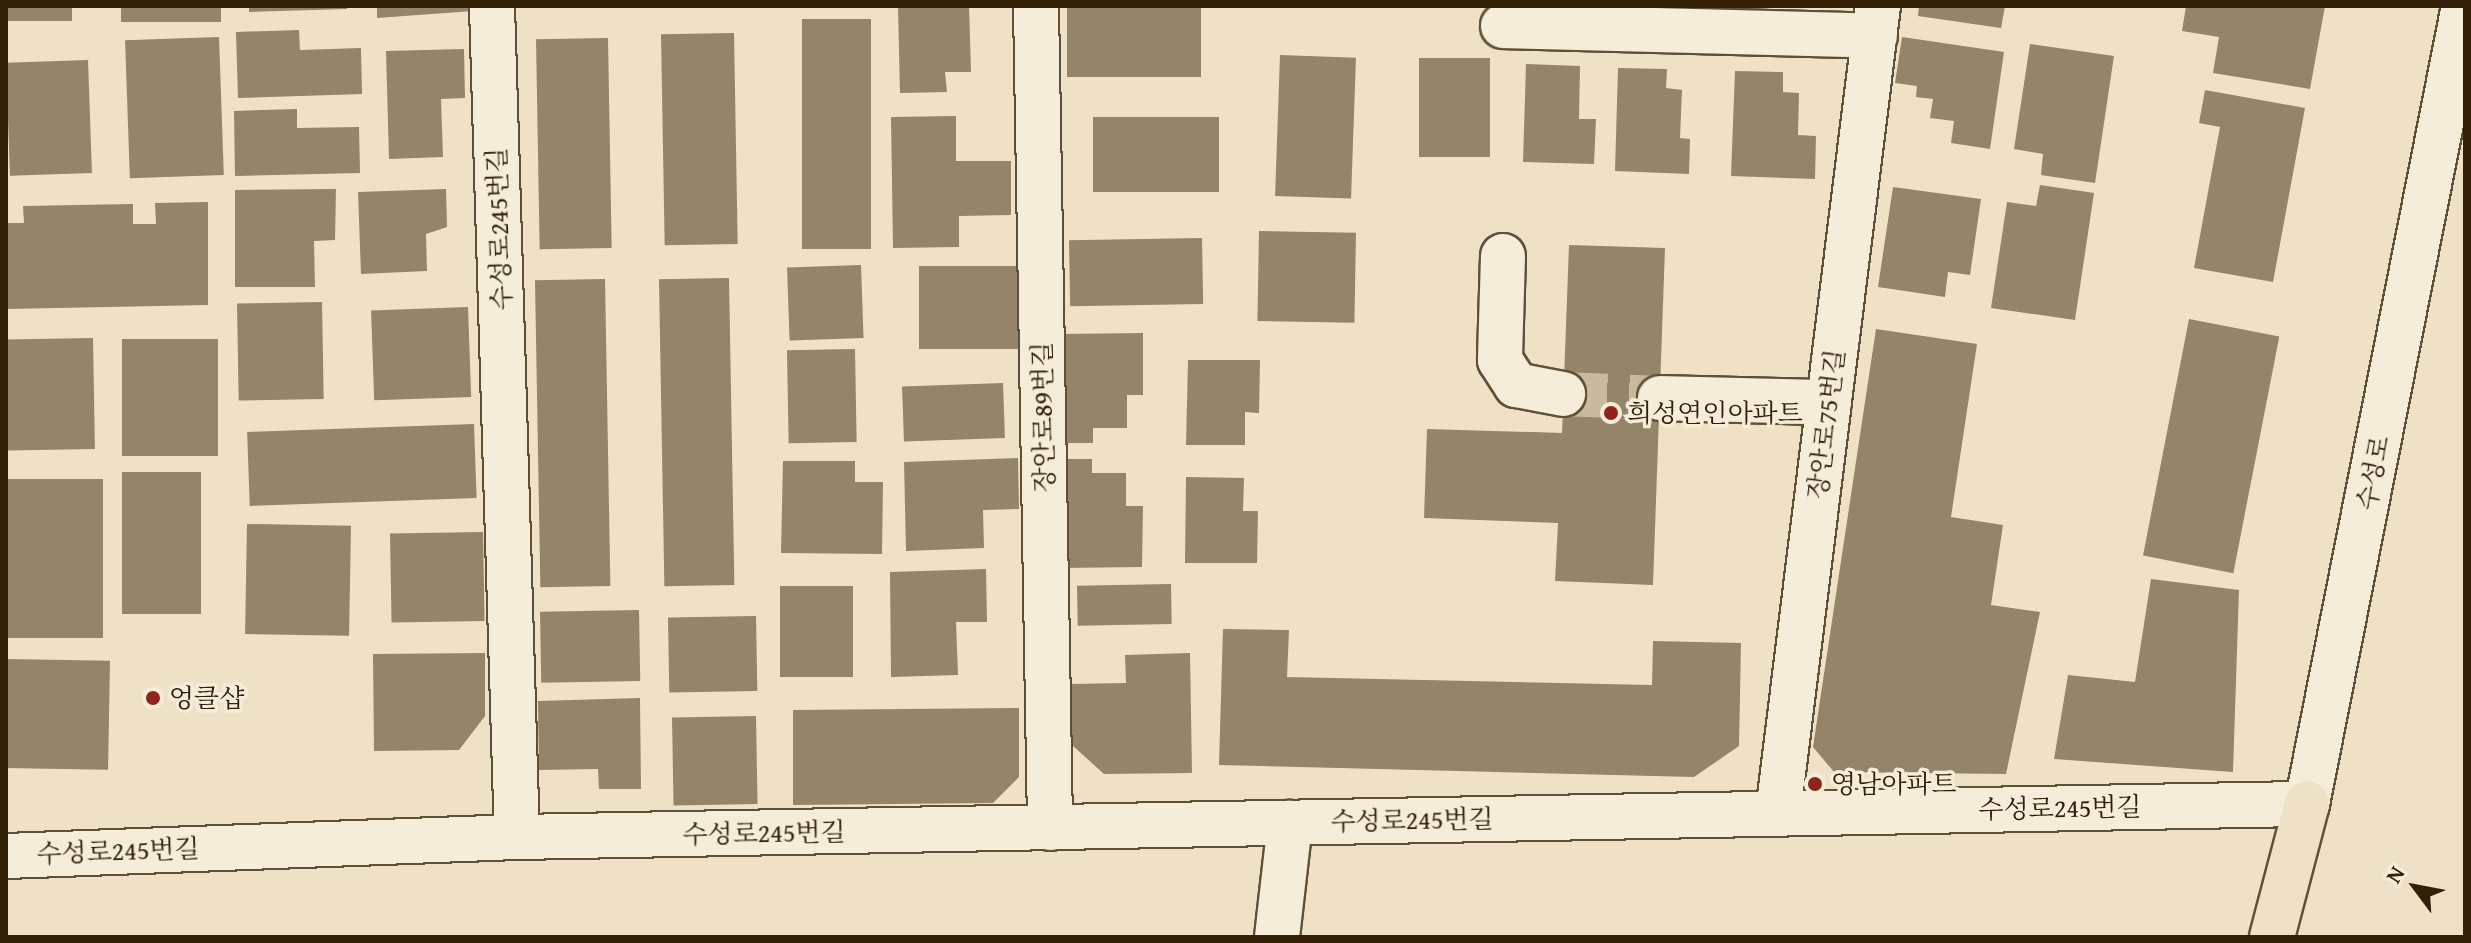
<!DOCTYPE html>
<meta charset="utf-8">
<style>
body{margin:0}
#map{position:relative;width:2471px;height:943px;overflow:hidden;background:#efe1c5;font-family:"Gentium Book Plus","Noto Serif KR",serif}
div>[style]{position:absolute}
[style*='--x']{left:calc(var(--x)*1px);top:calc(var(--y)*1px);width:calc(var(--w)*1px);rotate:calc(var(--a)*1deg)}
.building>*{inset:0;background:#948469;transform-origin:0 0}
.minor-tunnel>*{height:44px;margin-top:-22px;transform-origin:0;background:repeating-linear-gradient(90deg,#c9ba9f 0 44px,transparent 0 66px)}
.roads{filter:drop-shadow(2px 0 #605036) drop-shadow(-2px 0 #605036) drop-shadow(0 2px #605036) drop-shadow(0 -2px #605036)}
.minor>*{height:44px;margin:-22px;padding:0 22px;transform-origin:22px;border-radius:22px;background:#f5ecd9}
.major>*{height:44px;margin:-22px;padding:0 22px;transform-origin:22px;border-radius:22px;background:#efe1c5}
.dots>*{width:22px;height:22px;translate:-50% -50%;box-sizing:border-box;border:4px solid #f5ecd9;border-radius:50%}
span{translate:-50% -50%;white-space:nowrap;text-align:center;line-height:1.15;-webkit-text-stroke:7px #f5ecd9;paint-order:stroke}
.street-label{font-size:26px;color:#312006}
.poi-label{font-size:26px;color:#312006}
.left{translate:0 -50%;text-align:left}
.frame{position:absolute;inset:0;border:8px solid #312006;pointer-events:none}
.north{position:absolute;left:2375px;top:847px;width:80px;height:80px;-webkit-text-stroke:6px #f5ecd9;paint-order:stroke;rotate:302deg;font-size:22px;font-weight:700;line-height:32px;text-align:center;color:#312006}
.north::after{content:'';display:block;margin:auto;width:28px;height:36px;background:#312006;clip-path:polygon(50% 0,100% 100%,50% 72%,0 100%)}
</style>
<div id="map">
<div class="building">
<i style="left:6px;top:6px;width:66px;height:15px"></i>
<i style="left:121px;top:6px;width:100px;height:16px"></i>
<i style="clip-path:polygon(249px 6px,347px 6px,347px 9px,249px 12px)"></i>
<i style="clip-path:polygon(377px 6px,473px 6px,473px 11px,377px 18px)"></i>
<i style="clip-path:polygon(898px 6px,969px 6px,971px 72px,945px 72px,947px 92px,900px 93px)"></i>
<i style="left:1067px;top:6px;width:134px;height:71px"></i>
<i style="clip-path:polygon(1919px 6px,2005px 6px,2001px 28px,1918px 16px)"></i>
<i style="clip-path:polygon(2186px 6px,2325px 6px,2310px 89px,2213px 73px,2219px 37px,2182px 31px)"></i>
<i style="left:802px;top:19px;width:69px;height:230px"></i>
<i style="clip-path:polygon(299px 30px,300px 50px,361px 48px,362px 94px,238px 98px,236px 32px)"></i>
<i style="left:734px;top:33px;width:211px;height:73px;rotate:89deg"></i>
<i style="left:219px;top:37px;width:138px;height:94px;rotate:88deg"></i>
<i style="clip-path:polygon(1902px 37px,2004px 52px,1990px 149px,1951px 143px,1954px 121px,1930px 118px,1933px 99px,1916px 97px,1917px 86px,1895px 83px)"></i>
<i style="left:608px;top:38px;width:210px;height:72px;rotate:89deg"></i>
<i style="clip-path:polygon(2030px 44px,2114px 56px,2095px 183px,2041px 175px,2043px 154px,2014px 149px)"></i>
<i style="clip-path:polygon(464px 49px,465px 98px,441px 99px,443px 157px,389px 159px,386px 51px)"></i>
<i style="left:1280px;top:55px;width:76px;height:141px;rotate:2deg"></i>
<i style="left:1419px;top:58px;width:71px;height:99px"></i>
<i style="left:88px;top:60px;width:113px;height:82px;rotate:88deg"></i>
<i style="clip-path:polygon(1526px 64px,1580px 66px,1579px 119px,1596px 119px,1594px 164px,1523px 162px)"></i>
<i style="clip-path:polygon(1618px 68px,1667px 69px,1666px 88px,1682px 90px,1680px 138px,1690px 139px,1689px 174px,1615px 171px)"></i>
<i style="clip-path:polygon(1735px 71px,1783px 72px,1783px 92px,1799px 93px,1798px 135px,1816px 136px,1815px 179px,1731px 176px)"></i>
<i style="clip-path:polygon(2205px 90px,2305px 108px,2273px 282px,2194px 268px,2220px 127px,2199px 123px)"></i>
<i style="clip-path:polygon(297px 109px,297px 128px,359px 127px,360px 173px,235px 176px,234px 111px)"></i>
<i style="clip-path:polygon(956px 116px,956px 161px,1011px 161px,1011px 215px,959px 216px,959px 247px,893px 248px,891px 117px)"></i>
<i style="left:1093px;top:117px;width:126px;height:75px"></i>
<i style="clip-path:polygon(2040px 185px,2094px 193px,2075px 320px,1991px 308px,2007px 202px,2036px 206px)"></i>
<i style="clip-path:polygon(1893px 187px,1981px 199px,1970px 275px,1948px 272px,1945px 297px,1878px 287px)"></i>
<i style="clip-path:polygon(336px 189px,335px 240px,314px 241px,315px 287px,235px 287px,235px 190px)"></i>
<i style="clip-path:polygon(446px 189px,447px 227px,426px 234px,427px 271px,361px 274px,358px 192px)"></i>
<i style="clip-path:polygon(208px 202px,208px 305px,6px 309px,6px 223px,24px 223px,23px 206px,133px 204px,133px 224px,156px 224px,155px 203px)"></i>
<i style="left:1259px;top:231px;width:97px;height:90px;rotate:1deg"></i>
<i style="left:1202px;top:238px;width:66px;height:133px;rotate:89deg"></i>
<i style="clip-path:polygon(1569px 245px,1665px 248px,1653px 585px,1555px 581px,1558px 523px,1424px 518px,1427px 429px,1562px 433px)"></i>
<i style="left:861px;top:265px;width:73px;height:74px;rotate:88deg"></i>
<i style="left:919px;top:266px;width:99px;height:83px"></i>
<i style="left:729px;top:278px;width:307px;height:70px;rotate:89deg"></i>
<i style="left:605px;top:279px;width:307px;height:70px;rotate:89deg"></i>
<i style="left:322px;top:302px;width:97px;height:85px;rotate:89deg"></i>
<i style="left:468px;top:307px;width:90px;height:97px;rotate:88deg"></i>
<i style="left:2189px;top:319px;width:92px;height:241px;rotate:11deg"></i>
<i style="clip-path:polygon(1876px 329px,1977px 344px,1951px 517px,2003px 525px,1991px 605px,2040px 612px,2006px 774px,1834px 772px,1813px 747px)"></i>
<i style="clip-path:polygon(1143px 333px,1143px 395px,1127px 395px,1127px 428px,1093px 428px,1093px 443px,1060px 443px,1060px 334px)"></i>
<i style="left:93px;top:338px;width:111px;height:87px;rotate:89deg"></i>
<i style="left:122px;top:339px;width:96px;height:117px"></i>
<i style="left:855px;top:349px;width:93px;height:68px;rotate:89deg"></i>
<i style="clip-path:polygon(1188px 360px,1260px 360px,1259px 413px,1245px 412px,1245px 445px,1186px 445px)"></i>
<i style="left:1003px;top:383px;width:55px;height:101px;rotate:88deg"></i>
<i style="left:474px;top:424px;width:74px;height:227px;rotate:88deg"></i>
<i style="clip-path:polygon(1018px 458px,1019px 509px,983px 510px,984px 548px,906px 551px,904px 462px)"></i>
<i style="clip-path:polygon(1059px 459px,1092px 459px,1092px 473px,1126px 473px,1126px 506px,1143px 506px,1142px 567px,1060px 568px)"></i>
<i style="clip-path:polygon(783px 461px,855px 461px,855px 482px,883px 482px,882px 554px,781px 553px)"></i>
<i style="left:201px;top:472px;width:142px;height:79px;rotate:90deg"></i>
<i style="clip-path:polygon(1186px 477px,1244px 478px,1243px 511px,1258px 511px,1257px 563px,1185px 563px)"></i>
<i style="left:6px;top:479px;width:97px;height:159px"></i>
<i style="left:247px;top:524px;width:104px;height:110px;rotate:1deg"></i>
<i style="left:483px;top:532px;width:89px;height:93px;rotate:89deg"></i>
<i style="clip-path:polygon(986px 569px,987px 622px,956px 622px,958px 675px,891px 677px,890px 572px)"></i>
<i style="clip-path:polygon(2151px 579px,2239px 590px,2233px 772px,2054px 759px,2068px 675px,2135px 682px)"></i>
<i style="left:1171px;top:584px;width:40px;height:94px;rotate:89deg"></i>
<i style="left:780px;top:586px;width:73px;height:91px"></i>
<i style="left:639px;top:610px;width:71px;height:99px;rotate:89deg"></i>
<i style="left:756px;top:616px;width:75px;height:88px;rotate:89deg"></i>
<i style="clip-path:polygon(1223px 629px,1289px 630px,1287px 677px,1652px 685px,1653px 641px,1741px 643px,1739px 746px,1694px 777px,1219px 765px)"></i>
<i style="clip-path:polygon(485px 653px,485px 716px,459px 750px,374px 751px,373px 654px)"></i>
<i style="clip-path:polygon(1190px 653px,1192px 773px,1104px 774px,1072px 745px,1071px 684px,1126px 683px,1125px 655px)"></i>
<i style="left:6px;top:659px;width:104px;height:109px;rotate:1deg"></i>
<i style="clip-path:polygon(640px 698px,641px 789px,599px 789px,598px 769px,539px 770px,538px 701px)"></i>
<i style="clip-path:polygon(1019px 708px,1019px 777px,993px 803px,793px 805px,793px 710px)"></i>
<i style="left:756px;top:716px;width:88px;height:84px;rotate:89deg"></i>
</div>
<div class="minor-tunnel">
<i style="--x:1563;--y:394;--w:97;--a:2.4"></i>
</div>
<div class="roads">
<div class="minor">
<i style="--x:492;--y:6;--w:831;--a:88.28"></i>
<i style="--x:1036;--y:6;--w:822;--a:89.02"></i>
<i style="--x:1503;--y:26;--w:372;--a:1.5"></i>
<i style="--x:1503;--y:256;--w:104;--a:91.7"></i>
<i style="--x:1500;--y:360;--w:30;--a:57"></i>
<i style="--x:1516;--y:385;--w:48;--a:10.8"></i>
<i style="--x:1660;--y:398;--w:169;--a:1.4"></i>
<i style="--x:1778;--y:813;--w:813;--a:-82.94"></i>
<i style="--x:6;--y:856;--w:511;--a:-2.13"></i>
<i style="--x:517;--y:837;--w:1790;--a:-1.06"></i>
<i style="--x:2307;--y:804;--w:813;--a:-78.87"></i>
<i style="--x:1277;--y:937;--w:115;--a:-83.5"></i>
</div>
<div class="major">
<i style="--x:2272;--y:937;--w:138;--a:-75.3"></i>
</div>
</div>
<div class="dots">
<i style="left:1611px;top:413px;background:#8f2418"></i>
<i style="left:153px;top:698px;background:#8f2418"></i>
<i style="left:1815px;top:784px;background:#8f2418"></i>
</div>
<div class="street-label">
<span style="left:499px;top:229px;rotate:-92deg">수성로245번길</span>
<span style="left:1043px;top:417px;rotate:-91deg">장안로89번길</span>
<span style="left:1826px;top:424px;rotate:-83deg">장안로75번길</span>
<span style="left:2373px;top:473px;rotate:-79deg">수성로</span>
<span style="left:2060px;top:808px;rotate:-1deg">수성로245번길</span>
<span style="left:1412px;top:820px;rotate:-1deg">수성로245번길</span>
<span style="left:764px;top:833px;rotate:-1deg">수성로245번길</span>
<span style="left:118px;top:851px;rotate:-2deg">수성로245번길</span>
</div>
<div class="poi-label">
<span class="left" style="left:1627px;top:413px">희성연인아파트</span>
<span class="left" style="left:169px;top:698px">엉클샵</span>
<span class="left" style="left:1831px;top:784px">영남아파트</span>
</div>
<div class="frame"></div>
<div class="north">N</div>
</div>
